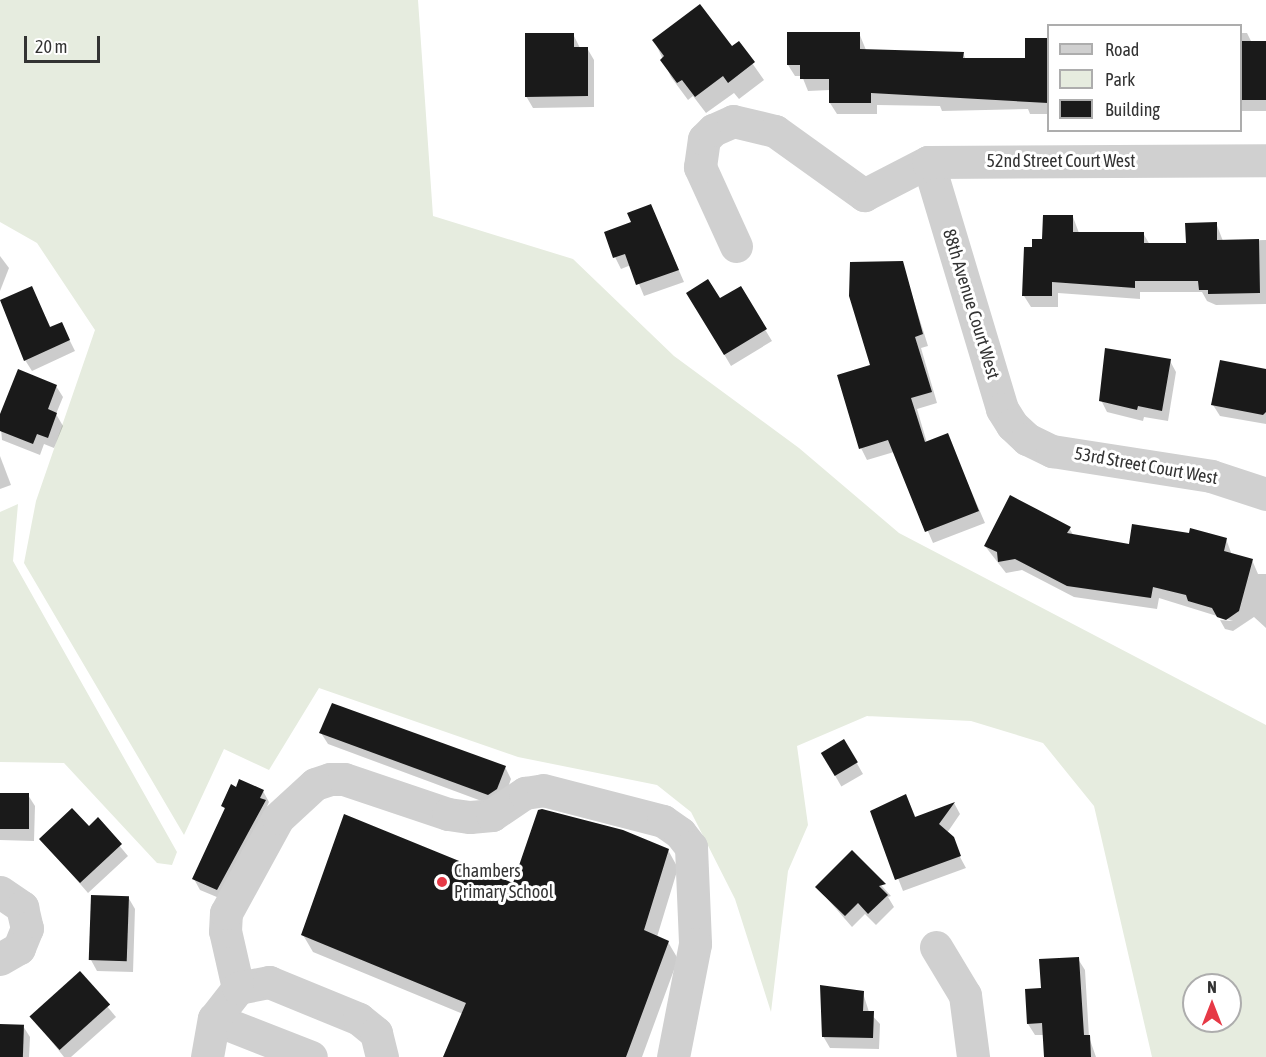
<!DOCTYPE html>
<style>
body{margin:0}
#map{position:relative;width:1266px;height:1057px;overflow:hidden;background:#fff;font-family:"Asap Condensed",sans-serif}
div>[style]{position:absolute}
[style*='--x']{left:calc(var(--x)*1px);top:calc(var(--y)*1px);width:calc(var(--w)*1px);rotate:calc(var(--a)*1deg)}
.green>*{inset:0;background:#e6ecdf}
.shadow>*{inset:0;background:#0003;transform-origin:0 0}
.building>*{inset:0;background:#1a1a1a;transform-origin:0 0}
.minor>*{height:33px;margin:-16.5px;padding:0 16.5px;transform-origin:16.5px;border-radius:16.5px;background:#d0d0d0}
.dots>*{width:16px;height:16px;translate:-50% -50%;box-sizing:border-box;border:3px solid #fff;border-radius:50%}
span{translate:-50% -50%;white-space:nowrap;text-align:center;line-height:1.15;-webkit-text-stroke:6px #fff;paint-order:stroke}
.street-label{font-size:18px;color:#333}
.poi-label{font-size:18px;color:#333}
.left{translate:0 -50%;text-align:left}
.legend{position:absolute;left:1047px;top:24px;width:195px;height:108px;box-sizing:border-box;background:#fff;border:2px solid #adadad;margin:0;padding:8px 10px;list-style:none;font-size:18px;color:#333}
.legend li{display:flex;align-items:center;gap:12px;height:30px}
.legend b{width:30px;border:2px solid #adadad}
.north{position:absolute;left:1182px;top:973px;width:60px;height:60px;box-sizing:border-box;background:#fff;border:2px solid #adadad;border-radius:50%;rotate:0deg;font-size:16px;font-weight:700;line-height:24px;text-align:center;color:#333}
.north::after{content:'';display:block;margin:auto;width:21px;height:27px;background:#e63946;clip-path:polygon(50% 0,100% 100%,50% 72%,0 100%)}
.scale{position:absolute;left:24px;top:36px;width:76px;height:27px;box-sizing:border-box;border:3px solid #333;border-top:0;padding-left:8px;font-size:18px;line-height:21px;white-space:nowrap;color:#333;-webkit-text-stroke:4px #fff;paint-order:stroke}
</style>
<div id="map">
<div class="green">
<i style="clip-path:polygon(evenodd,0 0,418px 0,433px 216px,573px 259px,674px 356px,799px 448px,899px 533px,1266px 725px,1266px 1057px,1152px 1057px,1094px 806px,1043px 743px,971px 721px,867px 716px,797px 746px,808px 825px,788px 871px,771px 1012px,735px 899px,691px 812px,657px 785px,518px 757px,319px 688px,269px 770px,224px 749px,184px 835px,24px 563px,36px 501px,95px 330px,37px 243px,0 222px,0 0,1194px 985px,1230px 985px,1230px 1021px,1194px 1021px,1194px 985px)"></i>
<i style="clip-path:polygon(18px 504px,13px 561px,177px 852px,172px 865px,157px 863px,64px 763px,0 762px,0 512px)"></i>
</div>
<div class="shadow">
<i style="clip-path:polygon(859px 33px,866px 50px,963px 53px,966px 60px,1026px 60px,1026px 40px,1048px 40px,1048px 114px,1030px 114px,1028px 109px,942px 111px,940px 106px,877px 105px,877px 114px,837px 114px,830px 103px,830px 90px,808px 91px,802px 76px,795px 76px,788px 65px)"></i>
<i style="clip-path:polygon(1240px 33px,1247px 33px,1252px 43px,1266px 43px,1266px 111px,1240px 111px)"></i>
<i style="clip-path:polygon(573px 34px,580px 48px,587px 48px,594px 60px,594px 107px,533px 108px,526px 96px)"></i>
<i style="clip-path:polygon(654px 40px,731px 48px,738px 43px,764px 80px,739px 99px,734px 93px,706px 113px,693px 96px,688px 100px,671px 77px)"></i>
<i style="clip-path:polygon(651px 206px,684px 282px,644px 296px,631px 265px,621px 269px,615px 257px,633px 223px)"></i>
<i style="clip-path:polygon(1073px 217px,1079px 233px,1143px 233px,1150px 245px,1187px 245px,1216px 223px,1223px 241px,1266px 240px,1266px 304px,1216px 305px,1207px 301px,1202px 292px,1140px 292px,1140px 299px,1058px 293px,1058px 307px,1031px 307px,1024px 296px,1033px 248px)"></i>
<i style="clip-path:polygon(0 256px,9px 268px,0 291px)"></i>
<i style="clip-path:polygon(902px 263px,928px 346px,921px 348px,937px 403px,917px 409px,927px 443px,947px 435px,985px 523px,933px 543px,894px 452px,867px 460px,861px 448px,871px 366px)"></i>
<i style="clip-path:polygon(31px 288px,51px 328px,67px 335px,75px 351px,32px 371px,25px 360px)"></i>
<i style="clip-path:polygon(740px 288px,772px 341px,731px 366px,688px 293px,719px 300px)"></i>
<i style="clip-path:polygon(1170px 361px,1176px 372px,1168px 421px,1144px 417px,1143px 421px,1107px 412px,1101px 400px)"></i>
<i style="clip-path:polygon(1266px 371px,1266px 424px,1220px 416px,1213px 405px)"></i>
<i style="clip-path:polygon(56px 386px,63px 397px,56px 414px,63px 426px,54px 448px,44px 444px,40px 455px,2px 440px,0 418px)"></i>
<i style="clip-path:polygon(0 456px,11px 485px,0 489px)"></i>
<i style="clip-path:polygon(1069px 528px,1074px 536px,1130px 546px,1226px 539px,1232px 555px,1252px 560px,1258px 574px,1266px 574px,1266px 628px,1254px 617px,1233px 631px,1225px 629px,1220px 620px,1233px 621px,1159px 598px,1157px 609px,1074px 597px,1022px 570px,1006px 573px,985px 546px)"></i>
<i style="clip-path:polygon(321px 733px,505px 767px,511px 779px,503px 801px,495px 806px,328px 744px)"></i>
<i style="left:844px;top:741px;width:38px;height:25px;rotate:60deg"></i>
<i style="clip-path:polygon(237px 789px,263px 791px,269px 802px,224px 900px,200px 890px,194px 879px,226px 811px,223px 806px)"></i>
<i style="clip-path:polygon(0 794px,28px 795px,35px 806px,34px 841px,0 840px)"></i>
<i style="clip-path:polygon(906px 796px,916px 818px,954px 803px,960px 814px,947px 833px,966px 868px,903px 891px,872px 812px)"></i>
<i style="clip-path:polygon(98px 820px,128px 856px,88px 893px,41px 839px,89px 829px)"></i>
<i style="clip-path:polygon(668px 850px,678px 868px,657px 937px,668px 942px,678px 959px,642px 1057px,444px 1057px,463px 1014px,313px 952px,303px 935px)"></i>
<i style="clip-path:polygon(852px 853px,891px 896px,888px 897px,894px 907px,876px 925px,865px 914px,852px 927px,817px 887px)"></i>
<i style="clip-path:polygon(128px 897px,135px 909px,133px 972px,97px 971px,91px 960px)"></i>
<i style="clip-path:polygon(1078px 959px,1085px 970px,1089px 1037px,1096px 1057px,1046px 1057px,1045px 1035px,1035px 1035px,1028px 1024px,1042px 990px)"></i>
<i style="clip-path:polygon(80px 974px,116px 1017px,71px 1057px,64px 1057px,32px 1017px)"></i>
<i style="clip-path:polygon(863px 993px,869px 1012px,880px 1024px,879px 1049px,830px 1048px,823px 1036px)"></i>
<i style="clip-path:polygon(0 1025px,23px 1026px,30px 1037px,29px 1057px,0 1057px)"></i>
</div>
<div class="building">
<i style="clip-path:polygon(700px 4px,732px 46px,739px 41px,755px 62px,728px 83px,723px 76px,695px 97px,682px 80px,677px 83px,660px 60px,664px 56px,652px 40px)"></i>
<i style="clip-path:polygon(787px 32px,860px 32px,860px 49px,964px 52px,963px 58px,1025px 58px,1025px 38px,1048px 38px,1048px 103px,871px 93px,871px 103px,829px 103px,829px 79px,800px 79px,800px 65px,787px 65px)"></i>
<i style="clip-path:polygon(525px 33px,574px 33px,574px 47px,588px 47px,588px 96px,525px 97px)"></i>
<i style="left:1240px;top:41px;width:26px;height:59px"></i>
<i style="clip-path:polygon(651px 204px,679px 270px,636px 285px,625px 254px,613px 258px,604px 232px,631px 222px,627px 213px)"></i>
<i style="clip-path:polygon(1043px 215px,1073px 215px,1073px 232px,1144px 232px,1144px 243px,1186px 243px,1185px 223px,1217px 222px,1217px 240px,1259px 239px,1260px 293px,1208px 294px,1208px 290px,1199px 290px,1198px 281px,1135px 281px,1135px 288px,1052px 282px,1052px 296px,1022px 296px,1024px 247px,1032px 247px,1032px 239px,1042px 239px)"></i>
<i style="clip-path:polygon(903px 261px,923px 334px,915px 337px,932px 392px,911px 398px,925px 442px,948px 433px,979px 511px,925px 532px,888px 440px,859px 449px,837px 375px,870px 365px,849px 296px,850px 262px)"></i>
<i style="clip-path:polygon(708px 279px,720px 298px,741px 286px,767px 329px,724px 355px,686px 293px)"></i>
<i style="clip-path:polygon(32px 286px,50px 327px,62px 322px,70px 340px,24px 361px,0 300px)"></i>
<i style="clip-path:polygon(1105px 348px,1171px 359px,1162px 411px,1138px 406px,1137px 410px,1099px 401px)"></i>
<i style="clip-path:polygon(1220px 360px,1266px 369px,1266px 412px,1263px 415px,1211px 405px)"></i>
<i style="clip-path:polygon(18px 369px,57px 385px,48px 409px,57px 413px,48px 438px,37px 434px,33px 444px,0 431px,0 414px)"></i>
<i style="clip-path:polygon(1010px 495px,1071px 527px,1067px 533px,1129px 544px,1132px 524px,1189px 533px,1190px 528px,1227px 538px,1224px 551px,1253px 559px,1239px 611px,1226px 620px,1217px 617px,1212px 608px,1188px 601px,1186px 595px,1153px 587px,1151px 598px,1067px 586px,1015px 559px,998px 562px,997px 552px,984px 546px)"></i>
<i style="clip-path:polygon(332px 703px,506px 766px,497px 789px,488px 795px,319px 733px)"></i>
<i style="left:844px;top:739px;width:27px;height:27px;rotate:59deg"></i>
<i style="clip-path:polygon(239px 779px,264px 790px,260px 798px,266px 800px,217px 890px,192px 879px,225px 808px,221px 806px,231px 784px,236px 787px)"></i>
<i style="left:0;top:793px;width:29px;height:36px"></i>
<i style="clip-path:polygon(906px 794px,915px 817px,955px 802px,939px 824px,954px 837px,961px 856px,895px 880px,870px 811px)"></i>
<i style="clip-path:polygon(72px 808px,89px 826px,98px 817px,122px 844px,80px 883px,39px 839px)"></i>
<i style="clip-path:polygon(542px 809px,623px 830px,669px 849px,644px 930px,669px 941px,626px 1057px,443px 1057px,466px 1003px,301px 935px,344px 814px,513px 883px,538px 810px)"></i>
<i style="clip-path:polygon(852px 850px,886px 884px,879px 886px,888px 895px,868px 914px,858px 903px,845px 916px,815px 887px)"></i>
<i style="left:91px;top:895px;width:38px;height:65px;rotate:2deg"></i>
<i style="clip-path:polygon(1079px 957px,1084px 1035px,1090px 1035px,1091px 1057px,1044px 1057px,1042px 1023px,1027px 1024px,1025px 989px,1041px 988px,1039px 959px)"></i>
<i style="left:80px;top:971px;width:45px;height:68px;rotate:48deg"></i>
<i style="clip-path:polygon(820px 985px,864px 991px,863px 1011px,874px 1011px,873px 1038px,822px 1037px)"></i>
<i style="left:0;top:1024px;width:24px;height:33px;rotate:2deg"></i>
</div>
<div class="minor">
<i style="--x:928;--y:162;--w:258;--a:73.3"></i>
<i style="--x:1002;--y:409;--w:19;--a:58"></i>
<i style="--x:1012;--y:425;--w:21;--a:43"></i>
<i style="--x:1027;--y:439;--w:28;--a:26"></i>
<i style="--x:1052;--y:451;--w:161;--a:8.9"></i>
<i style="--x:1211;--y:476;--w:58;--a:18.1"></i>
<i style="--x:736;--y:246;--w:87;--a:-114.5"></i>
<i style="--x:700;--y:167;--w:28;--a:-82"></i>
<i style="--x:704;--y:139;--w:13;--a:-45"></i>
<i style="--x:713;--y:130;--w:22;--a:-24"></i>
<i style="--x:733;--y:121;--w:43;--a:13.4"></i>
<i style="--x:775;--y:131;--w:110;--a:35.7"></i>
<i style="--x:864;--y:195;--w:72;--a:-27.3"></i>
<i style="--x:928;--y:162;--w:338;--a:-0.3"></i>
<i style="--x:0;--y:892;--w:27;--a:34"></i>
<i style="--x:22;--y:907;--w:22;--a:77"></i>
<i style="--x:27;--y:928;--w:22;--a:112"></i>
<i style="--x:19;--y:948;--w:22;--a:150"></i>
<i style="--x:936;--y:947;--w:56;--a:58.9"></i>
<i style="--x:965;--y:995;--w:63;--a:82.6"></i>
<i style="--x:238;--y:988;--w:58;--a:-102.8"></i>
<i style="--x:225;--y:931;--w:18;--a:-87"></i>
<i style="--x:226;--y:913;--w:108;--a:-61.3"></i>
<i style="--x:278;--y:818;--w:50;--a:-42.6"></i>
<i style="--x:315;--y:784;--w:16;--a:-18"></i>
<i style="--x:330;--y:779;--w:14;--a:0"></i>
<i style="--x:344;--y:779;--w:110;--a:18.6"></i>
<i style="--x:448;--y:814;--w:22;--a:8"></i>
<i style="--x:470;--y:817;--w:22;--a:-5"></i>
<i style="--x:492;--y:815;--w:40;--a:-34"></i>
<i style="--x:525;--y:793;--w:18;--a:-9"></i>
<i style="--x:543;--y:790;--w:124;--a:14.5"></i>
<i style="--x:663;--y:821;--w:21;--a:35"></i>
<i style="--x:680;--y:833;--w:18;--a:52"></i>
<i style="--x:691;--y:847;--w:97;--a:87.6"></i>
<i style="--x:695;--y:944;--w:115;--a:101"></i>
<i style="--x:214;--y:1019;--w:104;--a:21.4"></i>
<i style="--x:207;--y:1057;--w:39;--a:-80"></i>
<i style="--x:214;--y:1019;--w:39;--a:-52"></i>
<i style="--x:238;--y:988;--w:32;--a:-11"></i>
<i style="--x:269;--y:982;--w:97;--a:22.3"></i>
<i style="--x:359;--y:1019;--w:22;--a:39"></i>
<i style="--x:376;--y:1033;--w:25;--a:76"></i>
</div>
<div class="dots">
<i style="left:442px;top:882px;background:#e63946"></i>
</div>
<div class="street-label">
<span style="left:1061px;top:161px">52nd Street Court West</span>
<span style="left:971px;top:304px;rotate:73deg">88th Avenue Court West</span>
<span style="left:1146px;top:466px;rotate:10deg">53rd Street Court West</span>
</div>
<div class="poi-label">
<span class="left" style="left:454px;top:882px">Chambers<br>Primary School</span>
</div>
<ul class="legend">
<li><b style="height:8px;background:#d0d0d0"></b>Road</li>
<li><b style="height:16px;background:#e6ecdf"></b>Park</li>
<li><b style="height:16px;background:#1a1a1a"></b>Building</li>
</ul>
<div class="north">N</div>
<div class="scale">20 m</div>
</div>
